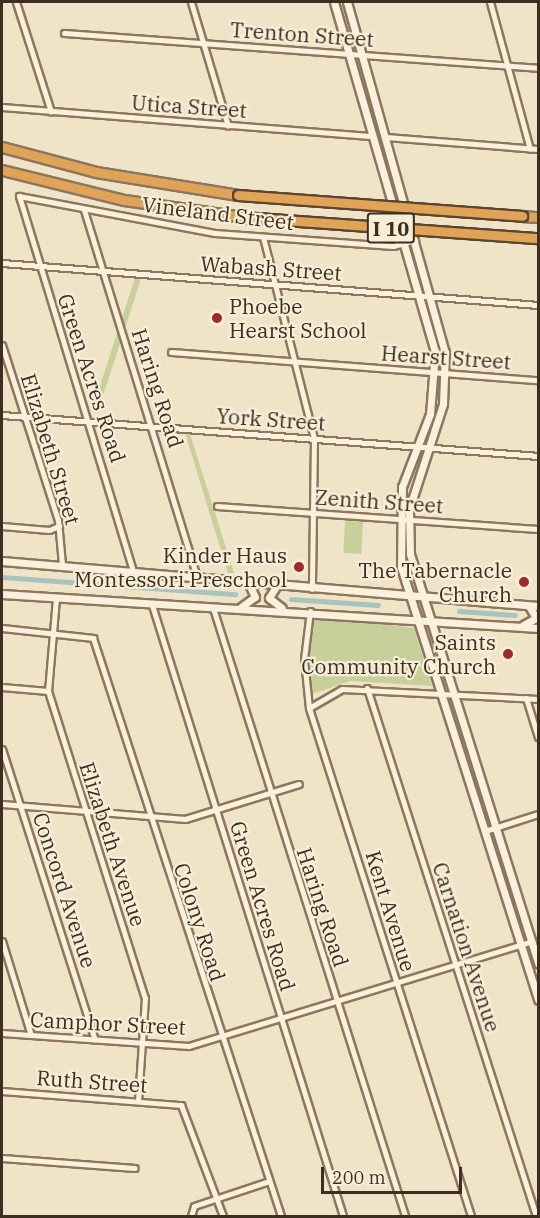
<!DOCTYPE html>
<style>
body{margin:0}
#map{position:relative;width:540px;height:1218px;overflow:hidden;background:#f0e4c8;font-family:"IBM Plex Serif",serif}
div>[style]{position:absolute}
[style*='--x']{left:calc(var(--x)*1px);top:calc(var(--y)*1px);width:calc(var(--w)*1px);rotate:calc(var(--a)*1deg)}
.green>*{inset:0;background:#c9cf9b;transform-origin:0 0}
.canal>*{height:5px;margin:-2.5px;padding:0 2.5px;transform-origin:2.5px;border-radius:2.5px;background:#a9c4bc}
.roads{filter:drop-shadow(2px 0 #8d765c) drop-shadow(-2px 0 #8d765c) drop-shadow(0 2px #8d765c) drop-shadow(0 -2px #8d765c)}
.street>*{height:5px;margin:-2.5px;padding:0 2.5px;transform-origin:2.5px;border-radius:2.5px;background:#faf1dc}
.secondary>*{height:7px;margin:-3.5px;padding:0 3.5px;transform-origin:3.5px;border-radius:3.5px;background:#faf1dc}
.highway>*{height:9px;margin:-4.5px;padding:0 4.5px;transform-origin:4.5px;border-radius:4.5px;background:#e0a458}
.bridges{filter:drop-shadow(2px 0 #5b4430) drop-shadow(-2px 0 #5b4430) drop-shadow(0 2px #5b4430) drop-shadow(0 -2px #5b4430)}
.highway-bridge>*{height:9px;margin:-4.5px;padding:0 4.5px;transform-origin:4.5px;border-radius:4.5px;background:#e0a458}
.dots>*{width:16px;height:16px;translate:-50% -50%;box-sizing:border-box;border:3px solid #f7eed8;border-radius:50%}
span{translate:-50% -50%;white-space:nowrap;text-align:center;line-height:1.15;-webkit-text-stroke:4.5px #f7eed8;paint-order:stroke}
.shield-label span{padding:2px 4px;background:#f7eed8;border:2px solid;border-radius:4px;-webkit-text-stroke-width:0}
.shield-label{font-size:20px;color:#3d2e20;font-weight:700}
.street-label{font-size:21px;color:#3d2e20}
.poi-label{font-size:21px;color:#3d2e20}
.left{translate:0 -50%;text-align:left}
.right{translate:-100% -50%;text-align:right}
.frame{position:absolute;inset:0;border:3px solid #3d2e20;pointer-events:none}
.scale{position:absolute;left:321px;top:1167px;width:141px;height:27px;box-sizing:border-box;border:3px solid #3d2e20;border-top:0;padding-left:8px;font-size:18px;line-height:21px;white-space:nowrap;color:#3d2e20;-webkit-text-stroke:4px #f7eed8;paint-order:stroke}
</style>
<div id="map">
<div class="green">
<i style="left:135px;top:278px;width:6px;height:120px;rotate:18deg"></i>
<i style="clip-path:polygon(185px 433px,190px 434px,234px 573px,228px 573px)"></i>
<i style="left:345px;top:521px;width:18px;height:32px;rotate:3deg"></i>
<i style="clip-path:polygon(315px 616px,414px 628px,432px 686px,350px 681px,310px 695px,307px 655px)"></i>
</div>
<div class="canal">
<i style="--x:2;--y:577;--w:234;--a:4.2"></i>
<i style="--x:291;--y:599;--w:87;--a:3.9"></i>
<i style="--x:459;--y:611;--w:56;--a:4.1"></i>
</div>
<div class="roads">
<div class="street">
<i style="--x:16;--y:2;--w:115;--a:72.3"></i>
<i style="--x:191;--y:2;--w:129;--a:73.4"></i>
<i style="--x:490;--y:2;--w:152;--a:74.8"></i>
<i style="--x:64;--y:33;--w:475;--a:4.2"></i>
<i style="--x:2;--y:107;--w:372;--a:4.5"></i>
<i style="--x:386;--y:137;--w:152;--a:4.5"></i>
<i style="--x:84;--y:210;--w:384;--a:72.9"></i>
<i style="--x:263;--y:237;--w:208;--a:75.8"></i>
<i style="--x:314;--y:439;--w:150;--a:90.8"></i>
<i style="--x:2;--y:263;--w:538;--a:4.48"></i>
<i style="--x:2;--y:345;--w:184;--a:72.3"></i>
<i style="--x:58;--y:520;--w:45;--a:84.9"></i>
<i style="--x:171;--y:352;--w:368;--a:4.4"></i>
<i style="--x:2;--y:415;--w:538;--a:4.37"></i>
<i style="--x:217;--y:506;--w:322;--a:4.1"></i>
<i style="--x:2;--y:526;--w:47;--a:4.9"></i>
<i style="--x:49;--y:530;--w:11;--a:-22"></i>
<i style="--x:133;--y:571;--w:392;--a:-106.9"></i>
<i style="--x:19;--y:196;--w:199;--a:10.7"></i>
<i style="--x:215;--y:233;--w:178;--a:4.2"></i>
<i style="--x:393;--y:246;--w:23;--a:-15"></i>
<i style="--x:56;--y:598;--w:93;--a:94.9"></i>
<i style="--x:48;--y:691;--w:322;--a:72.5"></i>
<i style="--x:145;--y:998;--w:103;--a:93.9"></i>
<i style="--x:152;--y:605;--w:640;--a:72.64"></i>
<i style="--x:213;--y:608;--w:638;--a:72.47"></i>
<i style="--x:310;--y:611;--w:48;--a:97.1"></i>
<i style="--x:304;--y:659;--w:49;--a:84.2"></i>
<i style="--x:309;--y:708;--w:533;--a:72.31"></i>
<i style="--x:2;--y:628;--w:92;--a:6.3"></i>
<i style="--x:93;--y:638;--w:608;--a:71.98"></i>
<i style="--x:2;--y:687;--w:46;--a:5"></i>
<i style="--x:367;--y:688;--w:554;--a:72.25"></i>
<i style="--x:526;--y:698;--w:41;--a:72.9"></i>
<i style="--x:309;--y:708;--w:38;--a:-30"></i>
<i style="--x:342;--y:689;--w:196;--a:2.9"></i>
<i style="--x:2;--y:749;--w:305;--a:72.3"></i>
<i style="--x:2;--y:804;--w:184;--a:4.7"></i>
<i style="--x:185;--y:819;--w:119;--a:-17.1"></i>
<i style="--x:485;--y:831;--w:56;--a:-17.8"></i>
<i style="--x:2;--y:941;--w:98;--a:72.9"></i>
<i style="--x:2;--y:1033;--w:187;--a:4"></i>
<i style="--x:189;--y:1046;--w:359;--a:-17"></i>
<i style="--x:2;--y:1091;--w:180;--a:4.5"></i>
<i style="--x:181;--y:1105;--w:119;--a:69.3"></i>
<i style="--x:2;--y:1158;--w:133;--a:4.3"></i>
<i style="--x:191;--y:1216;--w:10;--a:-73"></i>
<i style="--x:194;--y:1206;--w:79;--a:-18.4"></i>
</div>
<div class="secondary">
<i style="--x:334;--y:2;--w:364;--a:73.9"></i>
<i style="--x:435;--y:352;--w:62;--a:94.6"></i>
<i style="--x:430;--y:414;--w:78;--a:111"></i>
<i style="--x:402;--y:487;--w:80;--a:90.7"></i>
<i style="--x:401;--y:567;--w:454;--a:72.4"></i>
<i style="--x:347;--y:2;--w:363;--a:74.4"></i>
<i style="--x:445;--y:352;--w:52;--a:92.2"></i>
<i style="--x:443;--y:404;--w:110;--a:107.9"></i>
<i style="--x:409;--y:509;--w:45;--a:88.7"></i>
<i style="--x:410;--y:554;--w:429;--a:72.6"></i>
<i style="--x:2;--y:561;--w:538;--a:4.8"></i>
<i style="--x:277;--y:585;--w:15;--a:122"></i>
<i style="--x:269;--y:598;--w:16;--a:38"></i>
<i style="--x:2;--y:594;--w:537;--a:3.63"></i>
<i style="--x:241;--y:607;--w:17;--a:-36"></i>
<i style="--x:255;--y:597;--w:14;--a:-115"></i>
<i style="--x:523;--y:625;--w:15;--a:-28"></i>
<i style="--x:536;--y:618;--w:14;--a:-120"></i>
</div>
<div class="highway">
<i style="--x:2;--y:147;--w:97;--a:14.9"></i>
<i style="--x:96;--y:172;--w:144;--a:9.2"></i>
<i style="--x:2;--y:170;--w:126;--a:13.8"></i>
<i style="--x:124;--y:200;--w:120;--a:8.1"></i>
<i style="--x:522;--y:216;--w:16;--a:4"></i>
</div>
</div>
<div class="bridges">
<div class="highway-bridge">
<i style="--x:238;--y:195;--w:285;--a:4.2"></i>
<i style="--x:243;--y:217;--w:296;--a:4.1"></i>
</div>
</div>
<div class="dots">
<i style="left:217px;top:318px;background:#9e2a2b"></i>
<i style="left:299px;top:567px;background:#9e2a2b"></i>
<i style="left:524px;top:582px;background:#9e2a2b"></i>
<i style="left:508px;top:654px;background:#9e2a2b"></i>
</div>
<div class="shield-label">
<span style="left:391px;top:228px">I 10</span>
</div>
<div class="street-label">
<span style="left:302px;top:34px;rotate:4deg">Trenton Street</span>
<span style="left:189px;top:106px;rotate:4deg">Utica Street</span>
<span style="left:218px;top:213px;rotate:7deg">Vineland Street</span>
<span style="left:271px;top:268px;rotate:4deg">Wabash Street</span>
<span style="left:446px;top:357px;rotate:4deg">Hearst Street</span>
<span style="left:92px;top:378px;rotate:72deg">Green Acres Road</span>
<span style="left:158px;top:388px;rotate:72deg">Haring Road</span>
<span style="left:271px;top:419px;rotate:4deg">York Street</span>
<span style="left:51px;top:449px;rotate:73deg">Elizabeth Street</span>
<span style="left:379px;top:501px;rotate:4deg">Zenith Street</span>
<span style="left:113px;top:844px;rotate:72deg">Elizabeth Avenue</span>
<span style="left:65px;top:890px;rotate:72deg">Concord Avenue</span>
<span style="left:263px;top:906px;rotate:73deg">Green Acres Road</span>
<span style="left:323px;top:907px;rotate:72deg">Haring Road</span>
<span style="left:391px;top:911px;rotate:73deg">Kent Avenue</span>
<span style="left:200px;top:922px;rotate:72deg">Colony Road</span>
<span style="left:467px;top:947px;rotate:72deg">Carnation Avenue</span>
<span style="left:108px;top:1023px;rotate:3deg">Camphor Street</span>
<span style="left:92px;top:1081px;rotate:4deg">Ruth Street</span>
</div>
<div class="poi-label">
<span class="left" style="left:229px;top:318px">Phoebe<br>Hearst School</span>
<span class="right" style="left:287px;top:567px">Kinder Haus<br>Montessori Preschool</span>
<span class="right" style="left:512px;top:582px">The Tabernacle<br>Church</span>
<span class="right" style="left:496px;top:654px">Saints<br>Community Church</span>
</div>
<div class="frame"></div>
<div class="scale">200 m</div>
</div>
